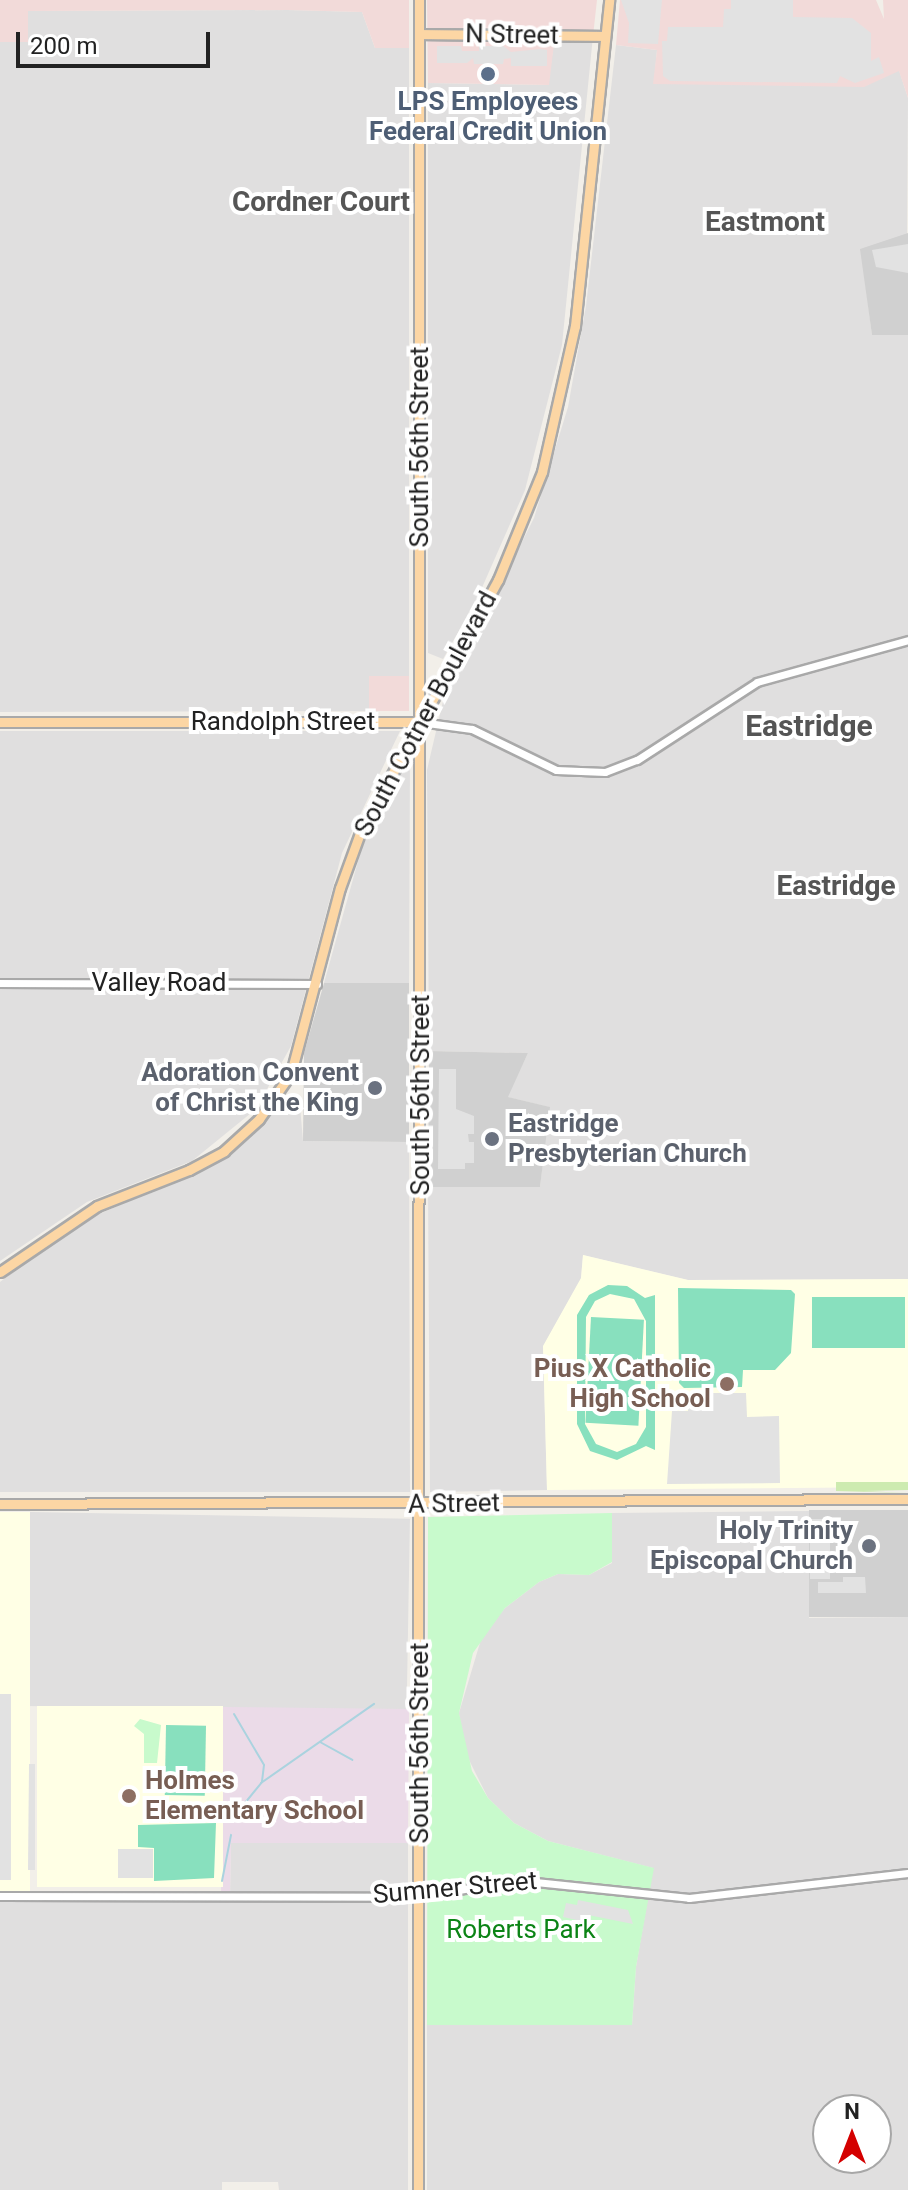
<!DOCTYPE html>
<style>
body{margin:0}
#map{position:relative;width:908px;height:2190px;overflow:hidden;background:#f2efe9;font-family:Roboto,sans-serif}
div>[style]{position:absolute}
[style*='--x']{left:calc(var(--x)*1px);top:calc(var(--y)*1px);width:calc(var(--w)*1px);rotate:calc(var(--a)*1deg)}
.residential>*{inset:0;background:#e0dfdf;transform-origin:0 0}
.commercial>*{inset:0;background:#f2dad9;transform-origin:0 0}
.industrial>*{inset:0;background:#ebdbe8}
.education>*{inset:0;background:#ffffe5;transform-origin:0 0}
.religious>*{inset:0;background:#d0d0d0;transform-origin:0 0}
.grass>*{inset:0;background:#cdebb0}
.park>*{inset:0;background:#c8facc}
.pitch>*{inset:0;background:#88e0be;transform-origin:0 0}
.parking>*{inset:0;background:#e2e2e2;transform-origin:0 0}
.stream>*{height:2px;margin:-1px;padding:0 1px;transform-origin:1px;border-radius:1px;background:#aad3df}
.roads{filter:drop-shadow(2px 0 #a9a9a9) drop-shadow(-2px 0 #a9a9a9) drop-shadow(0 2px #a9a9a9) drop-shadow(0 -2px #a9a9a9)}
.minor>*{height:7px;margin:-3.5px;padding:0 3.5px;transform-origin:3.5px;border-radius:3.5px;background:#fff}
.major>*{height:9px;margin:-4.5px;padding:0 4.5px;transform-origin:4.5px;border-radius:4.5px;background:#fcd6a4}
.dots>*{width:22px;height:22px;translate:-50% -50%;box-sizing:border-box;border:4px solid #fff;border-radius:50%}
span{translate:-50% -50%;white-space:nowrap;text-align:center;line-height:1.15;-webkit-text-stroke:8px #fff;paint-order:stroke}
.street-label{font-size:26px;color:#222}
.service-label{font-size:26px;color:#4e5e75;font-weight:700}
.worship-label{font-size:26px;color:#5b616d;font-weight:700}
.right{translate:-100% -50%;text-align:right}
.left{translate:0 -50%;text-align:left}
.education-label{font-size:26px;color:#785e54;font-weight:700}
.park-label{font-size:26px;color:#0c8416}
.neighbourhood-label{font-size:28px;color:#555;font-weight:700}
.quarter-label{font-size:30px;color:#555;font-weight:700}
.north{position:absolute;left:812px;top:2094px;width:80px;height:80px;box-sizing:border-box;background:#fff;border:2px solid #a7a7a7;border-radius:50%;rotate:0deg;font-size:22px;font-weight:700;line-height:32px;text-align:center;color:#222}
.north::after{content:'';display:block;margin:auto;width:28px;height:36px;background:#d40000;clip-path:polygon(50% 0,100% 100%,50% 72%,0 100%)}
.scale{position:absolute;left:16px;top:32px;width:194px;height:36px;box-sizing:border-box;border:4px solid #222;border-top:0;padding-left:10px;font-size:24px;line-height:28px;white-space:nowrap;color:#222;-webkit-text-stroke:6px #fff;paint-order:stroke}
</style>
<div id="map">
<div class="residential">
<i style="clip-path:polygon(288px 10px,362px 12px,375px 48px,409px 48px,409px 676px,369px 676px,369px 711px,0 712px,0 42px,28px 42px,28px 11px)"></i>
<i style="clip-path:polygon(555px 35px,593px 36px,562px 345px,525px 490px,477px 599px,443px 659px,428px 653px,428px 83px,548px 85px)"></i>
<i style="clip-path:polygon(616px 45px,657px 50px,654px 84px,899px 70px,908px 98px,907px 238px,861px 249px,872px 335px,908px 335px,908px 1279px,688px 1280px,583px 1255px,581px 1279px,543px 1347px,547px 1490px,430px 1492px,428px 1187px,540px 1187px,549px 1107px,507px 1097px,528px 1053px,429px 1051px,427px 770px,444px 697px,534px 518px,568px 407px,586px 306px)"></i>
<i style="clip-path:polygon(0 731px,400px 731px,342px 853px,291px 1046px,256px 1109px,192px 1161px,87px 1202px,0 1261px)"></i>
<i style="clip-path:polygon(410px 751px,409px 983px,324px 983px,362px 847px)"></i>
<i style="clip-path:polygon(283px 1096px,300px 1106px,303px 1141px,409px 1142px,410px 1492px,0 1492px,0 1282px,78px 1223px,216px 1164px,260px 1128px)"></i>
<i style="clip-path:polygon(evenodd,809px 1511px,809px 1618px,908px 1617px,908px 1546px,908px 2190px,427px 2190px,427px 2025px,632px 2025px,636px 1967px,653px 1868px,548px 1841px,514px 1823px,488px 1798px,465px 1752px,459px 1713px,482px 1636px,505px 1608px,539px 1582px,558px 1574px,589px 1575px,612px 1563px,612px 1513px,809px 1511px,828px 2110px,876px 2110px,876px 2158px,828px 2158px,828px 2110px)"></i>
<i style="left:30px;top:1512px;width:380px;height:194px;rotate:1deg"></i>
<i style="clip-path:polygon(231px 1843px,408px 1843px,408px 2190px,279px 2190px,278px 2182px,222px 2182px,222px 2190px,0 2190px,0 1896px,230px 1896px)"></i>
</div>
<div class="commercial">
<i style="clip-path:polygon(0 0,409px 0,409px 48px,375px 48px,362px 12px,288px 10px,28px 11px,28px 42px,0 42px)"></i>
<i style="clip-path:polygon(427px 0,597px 0,593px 36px,555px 36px,549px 85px,428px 83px)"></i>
<i style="clip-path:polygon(620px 0,876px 0,884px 19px,883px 0,908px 0,908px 98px,899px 71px,864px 87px,653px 84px,657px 50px,616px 45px)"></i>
<i style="left:369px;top:676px;width:40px;height:35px"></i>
</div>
<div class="industrial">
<i style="clip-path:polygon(223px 1707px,409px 1709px,408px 1843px,231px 1843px,230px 1896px,221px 1896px)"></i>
</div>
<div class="education">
<i style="clip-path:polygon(583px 1255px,688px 1280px,908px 1279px,908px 1487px,547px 1490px,543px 1346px,581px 1278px)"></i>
<i style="left:0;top:1512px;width:30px;height:384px"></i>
<i style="left:37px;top:1706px;width:186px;height:181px"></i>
</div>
<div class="religious">
<i style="clip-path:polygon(908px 233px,908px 335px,872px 335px,860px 249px)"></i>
<i style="clip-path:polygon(324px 983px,409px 983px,409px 1142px,303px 1141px,304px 1053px)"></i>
<i style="clip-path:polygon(429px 1051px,528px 1053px,508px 1097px,550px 1107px,540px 1187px,428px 1187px)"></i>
<i style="left:908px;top:1510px;width:107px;height:99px;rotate:90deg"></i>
</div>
<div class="grass">
<i style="clip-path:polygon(836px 1482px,908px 1482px,908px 1490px,864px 1491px,908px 1493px,836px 1491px)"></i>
</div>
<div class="park">
<i style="clip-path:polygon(612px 1513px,612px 1562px,589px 1575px,558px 1574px,539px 1582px,505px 1608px,473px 1653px,459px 1713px,472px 1771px,488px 1798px,514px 1823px,548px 1841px,654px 1868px,636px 1967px,632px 2025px,427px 2025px,428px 1517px)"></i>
<i style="clip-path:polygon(140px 1719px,161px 1725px,157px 1763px,144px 1763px,144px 1734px,134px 1726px)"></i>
</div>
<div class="pitch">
<i style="clip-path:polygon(evenodd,608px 1285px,627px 1286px,645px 1298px,655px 1295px,655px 1450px,646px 1446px,617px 1460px,590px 1451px,577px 1424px,577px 1315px,589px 1295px,608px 1285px,610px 1294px,634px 1299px,646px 1321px,646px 1427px,636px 1444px,617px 1452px,596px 1444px,585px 1424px,586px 1317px,595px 1301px,610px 1294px)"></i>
<i style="clip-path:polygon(678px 1288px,791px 1290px,795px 1294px,791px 1353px,775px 1370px,743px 1370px,742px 1387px,684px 1388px,679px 1383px)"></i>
<i style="left:812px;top:1297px;width:93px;height:51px"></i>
<i style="left:591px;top:1317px;width:53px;height:106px;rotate:3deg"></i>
<i style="left:166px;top:1725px;width:40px;height:70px;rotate:1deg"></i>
<i style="clip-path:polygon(216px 1823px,214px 1878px,154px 1881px,154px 1848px,138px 1847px,138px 1825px)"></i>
</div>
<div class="parking">
<i style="clip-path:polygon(621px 0,662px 0,658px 44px,628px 43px,629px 23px)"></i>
<i style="clip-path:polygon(731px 0,793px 0,793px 17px,852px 18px,871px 33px,871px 61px,879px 57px,884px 73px,855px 83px,840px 76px,837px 83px,670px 81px,663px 76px,662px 41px,667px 41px,668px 27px,723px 27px,724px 9px,731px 9px)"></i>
<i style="clip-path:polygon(437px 46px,461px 46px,462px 51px,479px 51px,479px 46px,503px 46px,511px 52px,540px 49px,547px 50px,547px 66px,511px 66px,511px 58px,504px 59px,503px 64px,474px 64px,473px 58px,467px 63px,437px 63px)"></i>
<i style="clip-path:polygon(908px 244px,908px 273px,876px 267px,872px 250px)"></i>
<i style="clip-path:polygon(439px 1069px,456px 1069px,456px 1109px,474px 1116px,474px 1134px,468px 1134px,469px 1142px,474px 1142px,474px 1163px,465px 1163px,465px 1169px,438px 1169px)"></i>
<i style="clip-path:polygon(688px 1393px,746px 1393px,747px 1417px,779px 1416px,780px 1483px,667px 1484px,672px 1411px,688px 1411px)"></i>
<i style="left:810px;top:1519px;width:20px;height:60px"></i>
<i style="clip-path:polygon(843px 1577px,865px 1577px,866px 1593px,818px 1593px,818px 1582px,843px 1582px)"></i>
<i style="left:0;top:1694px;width:11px;height:186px"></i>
<i style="clip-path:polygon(29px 1764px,35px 1764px,35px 1870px,28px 1870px)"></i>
<i style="left:118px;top:1849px;width:35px;height:29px"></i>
<i style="clip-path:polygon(578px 1900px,628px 1910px,633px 1924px,588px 1915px,586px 1922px,563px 1917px,566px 1903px,577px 1905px)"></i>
</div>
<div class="stream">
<i style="--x:234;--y:1714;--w:59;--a:59.5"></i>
<i style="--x:264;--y:1765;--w:17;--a:97"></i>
<i style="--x:320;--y:1742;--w:37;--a:29"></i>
<i style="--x:245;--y:1803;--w:26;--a:-51"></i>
<i style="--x:261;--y:1783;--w:138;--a:-35"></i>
<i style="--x:222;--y:1881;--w:47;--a:-78.9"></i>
</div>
<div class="roads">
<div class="minor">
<i style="--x:420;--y:722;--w:52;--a:7.7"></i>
<i style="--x:472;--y:729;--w:93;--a:26"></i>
<i style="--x:556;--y:770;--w:49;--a:2.3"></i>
<i style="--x:605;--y:772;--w:34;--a:-21"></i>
<i style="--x:637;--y:760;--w:143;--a:-33"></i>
<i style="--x:757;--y:682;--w:157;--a:-15.5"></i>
<i style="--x:0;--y:983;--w:317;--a:0.2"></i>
<i style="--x:0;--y:1896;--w:419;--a:0.1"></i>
<i style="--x:419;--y:1897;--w:98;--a:-9.9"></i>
<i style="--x:516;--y:1880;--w:174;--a:5.9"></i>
<i style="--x:689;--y:1898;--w:220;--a:-6.5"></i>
</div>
<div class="major">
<i style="--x:419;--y:34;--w:186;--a:0.6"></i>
<i style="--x:0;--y:722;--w:420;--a:0"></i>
<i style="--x:0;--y:1272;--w:117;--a:-34.2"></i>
<i style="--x:97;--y:1206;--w:99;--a:-21.4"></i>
<i style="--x:189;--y:1170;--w:40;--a:-28"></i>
<i style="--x:224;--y:1151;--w:47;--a:-42.4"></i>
<i style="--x:259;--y:1119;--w:56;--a:-55.2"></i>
<i style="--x:291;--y:1073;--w:191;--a:-75.2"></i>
<i style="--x:340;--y:888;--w:59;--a:-70"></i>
<i style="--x:360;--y:833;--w:288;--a:-61.4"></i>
<i style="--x:498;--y:580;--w:117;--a:-67.8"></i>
<i style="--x:542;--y:472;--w:150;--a:-77.3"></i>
<i style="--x:575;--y:326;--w:328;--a:-84"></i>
<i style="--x:0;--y:1504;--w:908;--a:-0.32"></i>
<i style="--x:418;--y:2190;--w:2190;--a:-89.97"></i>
</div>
</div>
<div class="dots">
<i style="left:488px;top:74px;background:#5c6f8a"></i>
<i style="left:375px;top:1088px;background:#6b7280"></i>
<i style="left:492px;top:1139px;background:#6b7280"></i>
<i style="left:727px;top:1384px;background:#8d6e63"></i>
<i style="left:869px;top:1546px;background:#6b7280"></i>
<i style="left:129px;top:1796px;background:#8d6e63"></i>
</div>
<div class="street-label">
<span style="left:512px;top:35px;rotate:1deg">N Street</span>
<span style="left:420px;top:447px;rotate:-90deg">South 56th Street</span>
<span style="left:426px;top:714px;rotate:-62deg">South Cotner Boulevard</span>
<span style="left:283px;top:722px">Randolph Street</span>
<span style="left:159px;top:983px">Valley Road</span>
<span style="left:421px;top:1095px;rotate:-90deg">South 56th Street</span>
<span style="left:454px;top:1504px;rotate:-1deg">A Street</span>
<span style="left:420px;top:1743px;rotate:-90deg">South 56th Street</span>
<span style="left:455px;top:1888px;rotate:-5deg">Sumner Street</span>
</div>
<div class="service-label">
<span style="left:488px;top:117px">LPS Employees<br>Federal Credit Union</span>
</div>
<div class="worship-label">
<span class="right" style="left:359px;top:1088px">Adoration Convent<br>of Christ the King</span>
<span class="left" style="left:508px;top:1139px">Eastridge<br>Presbyterian Church</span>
<span class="right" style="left:853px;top:1546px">Holy Trinity<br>Episcopal Church</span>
</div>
<div class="education-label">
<span class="right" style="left:711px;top:1384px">Pius X Catholic<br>High School</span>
<span class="left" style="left:145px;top:1796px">Holmes<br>Elementary School</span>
</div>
<div class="park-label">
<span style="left:521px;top:1930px">Roberts Park</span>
</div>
<div class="neighbourhood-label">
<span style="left:321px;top:202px">Cordner Court</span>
<span style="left:765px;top:222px">Eastmont</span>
<span style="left:836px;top:886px">Eastridge</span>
</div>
<div class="quarter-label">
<span style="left:809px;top:726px">Eastridge</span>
</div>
<div class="north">N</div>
<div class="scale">200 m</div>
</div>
